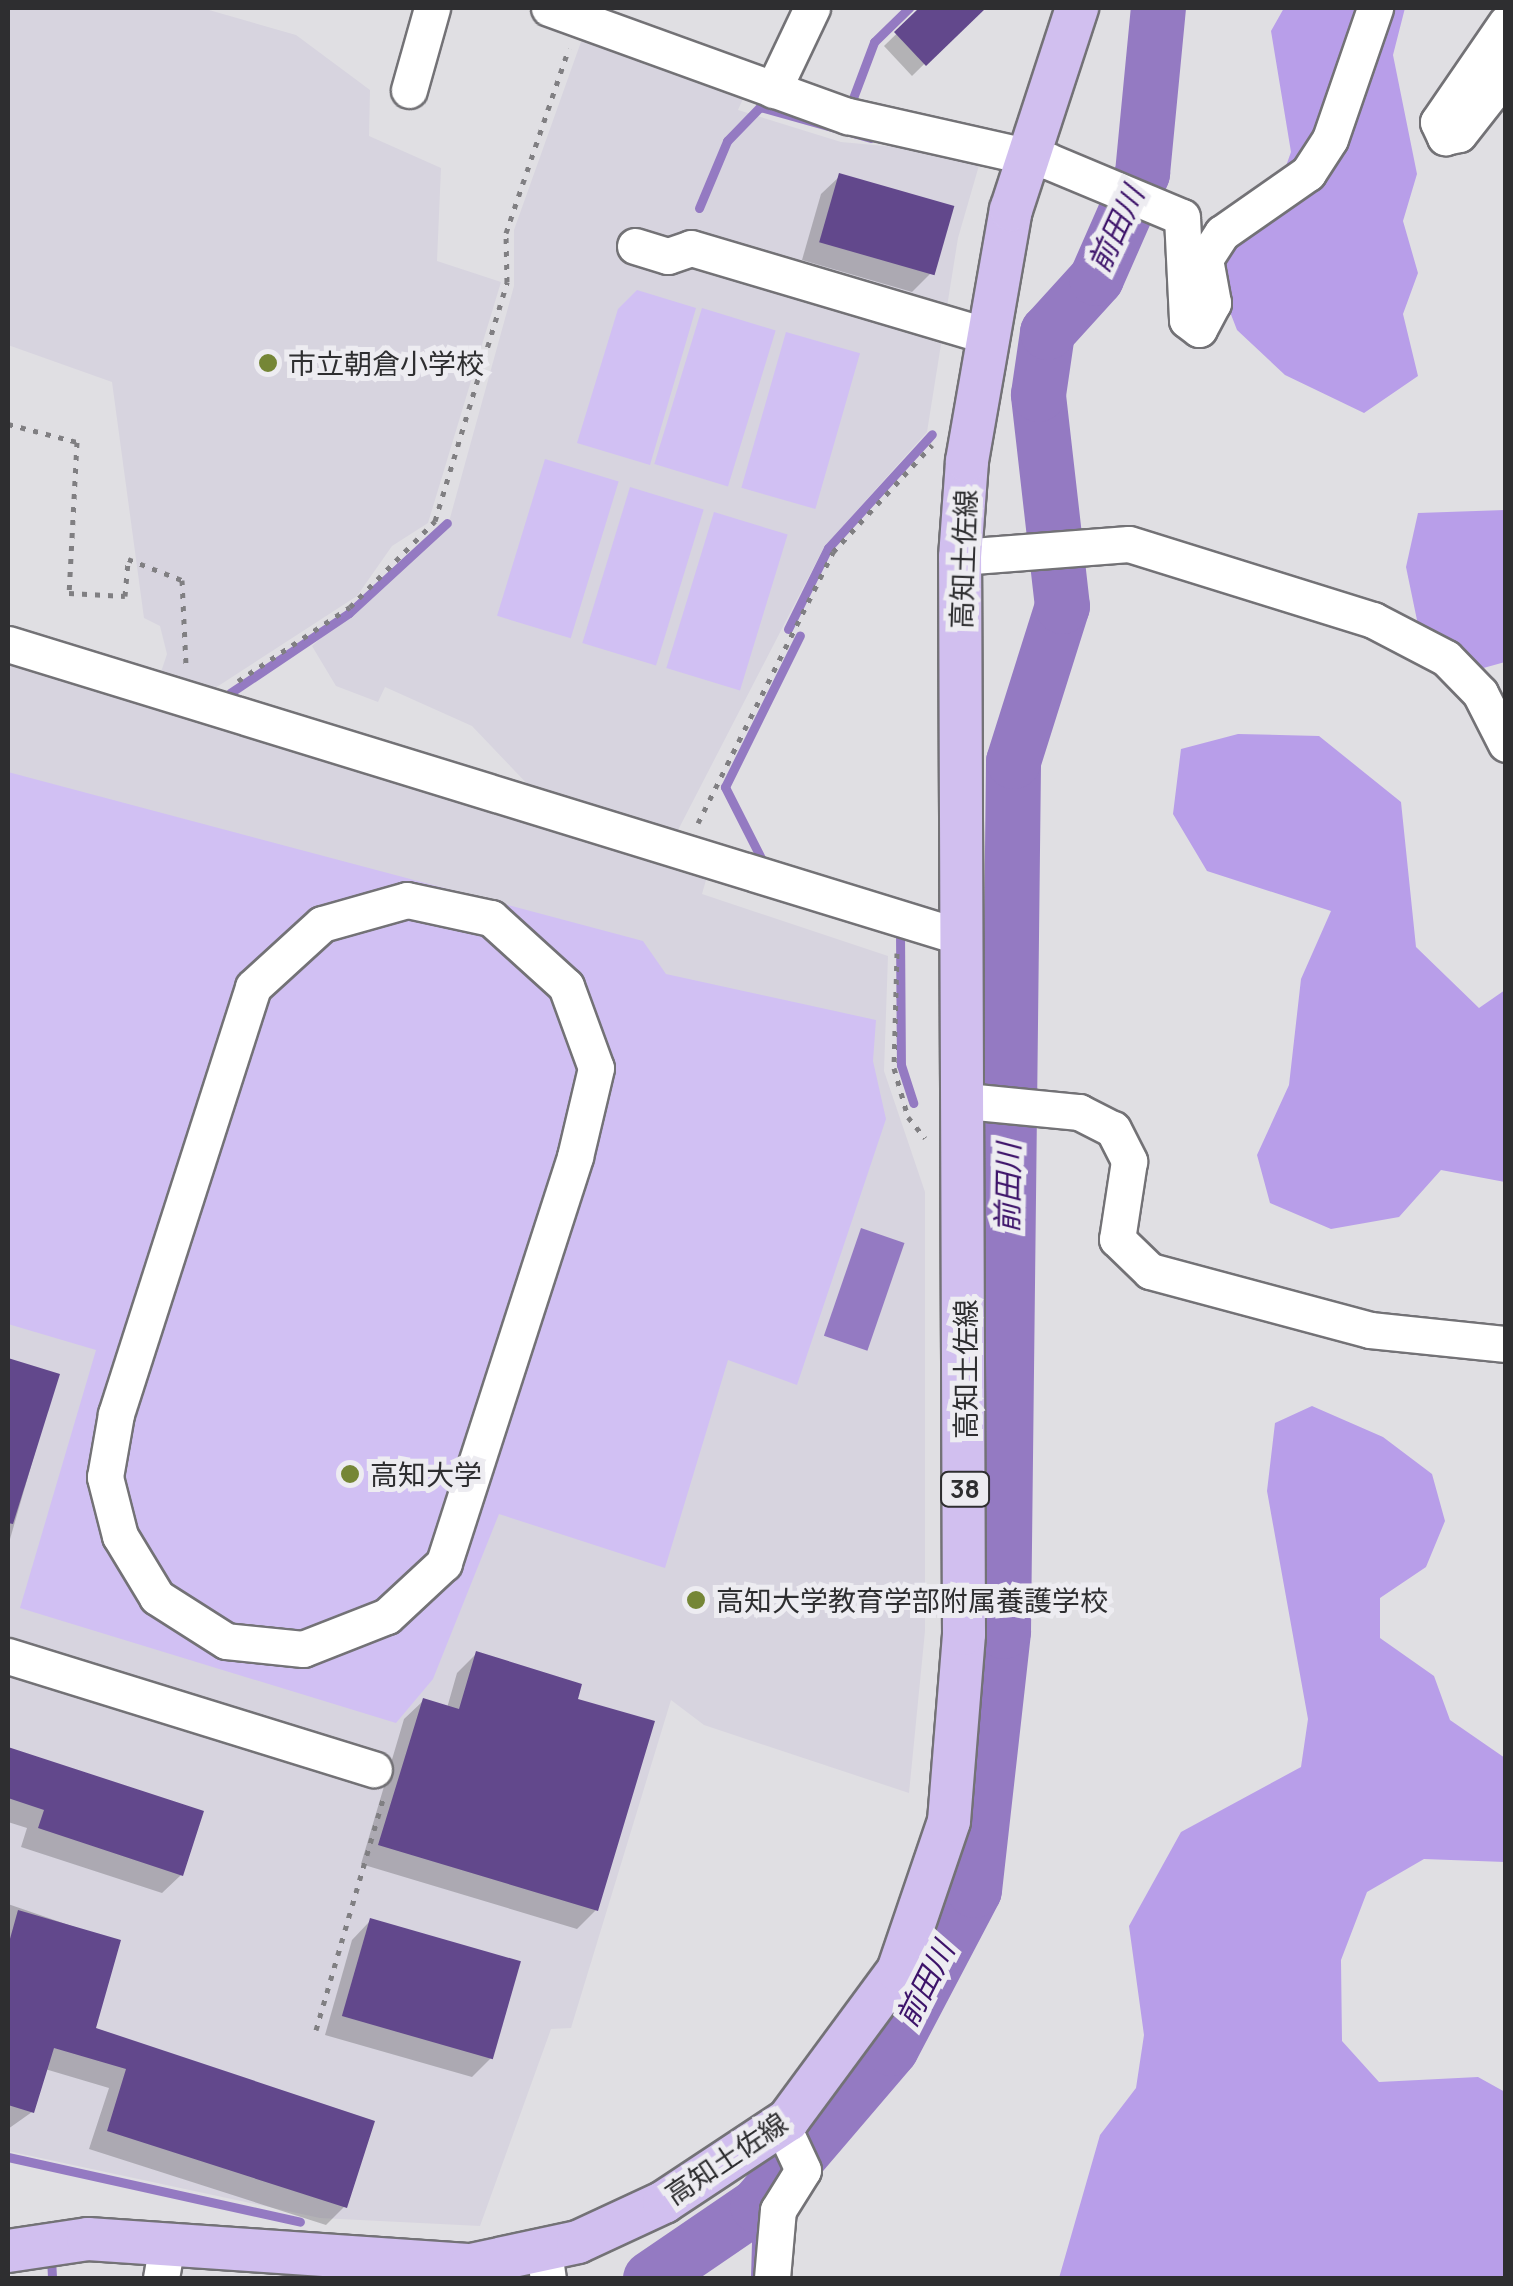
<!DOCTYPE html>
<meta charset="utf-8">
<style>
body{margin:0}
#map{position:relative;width:1513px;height:2286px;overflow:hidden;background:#e0dfe3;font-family:Manrope,"Noto Sans JP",sans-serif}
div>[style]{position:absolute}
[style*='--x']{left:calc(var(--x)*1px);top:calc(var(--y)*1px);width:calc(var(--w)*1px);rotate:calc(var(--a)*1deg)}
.built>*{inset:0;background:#d7d4df}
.green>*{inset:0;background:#d1c0f3;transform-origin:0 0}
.forest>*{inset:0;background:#b89ee9}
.water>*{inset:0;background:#947ac2;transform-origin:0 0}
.shadow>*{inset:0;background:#0003}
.stream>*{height:9px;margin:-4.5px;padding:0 4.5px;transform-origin:4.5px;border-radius:4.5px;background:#947ac2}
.river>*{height:55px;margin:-27.5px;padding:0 27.5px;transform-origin:27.5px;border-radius:27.5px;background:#947ac2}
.building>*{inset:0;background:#62488c;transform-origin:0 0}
.path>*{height:5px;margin-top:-2.5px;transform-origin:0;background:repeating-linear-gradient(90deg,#807f82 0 5px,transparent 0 13px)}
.roads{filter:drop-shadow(2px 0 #737276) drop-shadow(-2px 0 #737276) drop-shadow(0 2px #737276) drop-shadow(0 -2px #737276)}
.minor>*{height:35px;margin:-17.5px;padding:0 17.5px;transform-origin:17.5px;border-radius:17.5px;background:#fff}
.major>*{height:42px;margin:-21px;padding:0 21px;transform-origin:21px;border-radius:21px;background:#d1bfef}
.dots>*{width:28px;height:28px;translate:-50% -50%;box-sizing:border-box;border:5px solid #edecf1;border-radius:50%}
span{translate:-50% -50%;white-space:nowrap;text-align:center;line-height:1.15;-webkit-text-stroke:10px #edecf1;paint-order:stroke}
.shield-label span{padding:2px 8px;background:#edecf1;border:2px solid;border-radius:8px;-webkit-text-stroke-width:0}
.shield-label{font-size:25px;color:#2e2e30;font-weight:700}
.poi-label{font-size:28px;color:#2e2e30}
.left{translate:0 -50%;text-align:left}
.street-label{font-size:28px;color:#2e2e30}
.water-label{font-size:30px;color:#3d136a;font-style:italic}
.frame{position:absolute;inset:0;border:10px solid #2e2e30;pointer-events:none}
</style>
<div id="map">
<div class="built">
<i style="clip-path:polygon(8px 8px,202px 8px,296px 35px,370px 90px,369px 136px,441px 168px,437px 261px,501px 282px,428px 523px,392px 546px,357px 596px,209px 692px,160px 675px,167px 654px,160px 626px,144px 618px,112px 382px,8px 345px)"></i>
<i style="clip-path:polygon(595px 36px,745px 94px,738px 110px,841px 142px,982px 155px,958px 238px,927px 432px,824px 547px,676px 834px,534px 791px,472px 726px,385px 687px,378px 702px,336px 686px,312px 646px,447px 529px,514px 286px,514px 230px,582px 39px)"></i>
<i style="clip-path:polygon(8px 659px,706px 880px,702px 894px,888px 956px,884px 1071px,925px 1192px,925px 1631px,909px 1793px,704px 1725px,671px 1700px,571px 2028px,551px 2029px,480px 2226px,320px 2218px,8px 2151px)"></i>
</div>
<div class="green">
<i style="clip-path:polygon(637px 290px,696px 308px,650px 465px,577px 443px,618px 309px)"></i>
<i style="left:702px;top:308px;width:77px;height:163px;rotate:17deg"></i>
<i style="left:786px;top:332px;width:77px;height:162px;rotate:16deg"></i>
<i style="left:545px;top:459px;width:77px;height:164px;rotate:17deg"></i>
<i style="left:630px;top:487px;width:77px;height:163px;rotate:17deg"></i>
<i style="left:714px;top:512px;width:77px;height:163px;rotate:17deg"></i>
<i style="clip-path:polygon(8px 772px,643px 941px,666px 974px,876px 1020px,873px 1061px,886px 1119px,797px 1385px,728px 1360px,665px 1568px,499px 1514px,433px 1679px,396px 1723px,20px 1608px,96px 1350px,8px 1324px)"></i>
</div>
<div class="forest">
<i style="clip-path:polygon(1284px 8px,1405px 8px,1393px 55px,1417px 174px,1403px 221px,1418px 273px,1403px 314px,1418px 376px,1364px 413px,1285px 375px,1237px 330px,1220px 286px,1229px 224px,1277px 191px,1291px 152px,1271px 31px)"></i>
<i style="clip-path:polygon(1505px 510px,1505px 662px,1469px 672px,1418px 625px,1406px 567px,1418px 513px)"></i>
<i style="clip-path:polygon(1238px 734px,1319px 736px,1401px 802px,1416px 947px,1479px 1008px,1505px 990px,1505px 1182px,1441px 1170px,1399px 1217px,1331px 1229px,1270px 1203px,1257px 1155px,1289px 1085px,1301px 979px,1331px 911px,1207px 871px,1173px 814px,1181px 749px)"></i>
<i style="clip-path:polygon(1312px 1406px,1383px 1437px,1432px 1474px,1445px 1521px,1426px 1567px,1380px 1598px,1380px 1638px,1434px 1676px,1450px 1720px,1505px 1758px,1505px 1862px,1424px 1859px,1367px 1892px,1341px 1960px,1342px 2041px,1379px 2082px,1478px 2077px,1505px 2092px,1505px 2278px,1059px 2278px,1100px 2135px,1136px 2088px,1144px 2035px,1129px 1926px,1181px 1832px,1301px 1767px,1308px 1719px,1267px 1491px,1275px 1423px)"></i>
</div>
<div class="water">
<i style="left:861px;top:1228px;width:46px;height:114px;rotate:19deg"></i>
</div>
<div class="shadow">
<i style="clip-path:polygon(923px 8px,976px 13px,912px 76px,884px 46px)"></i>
<i style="clip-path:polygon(840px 176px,931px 273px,912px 292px,802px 260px,821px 194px)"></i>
<i style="clip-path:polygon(8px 1360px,57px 1376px,8px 1546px)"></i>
<i style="clip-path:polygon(476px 1654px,575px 1700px,596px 1910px,577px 1929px,361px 1864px,404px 1719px,423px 1701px,447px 1708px,457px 1673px)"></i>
<i style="clip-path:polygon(8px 1749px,201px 1813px,181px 1875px,162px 1893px,21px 1847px,27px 1828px,8px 1822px)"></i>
<i style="clip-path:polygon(8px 1904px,118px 1942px,93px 2030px,345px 2206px,326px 2225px,89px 2149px,109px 2088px,45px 2069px,32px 2112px,8px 2129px)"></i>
<i style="clip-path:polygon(370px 1921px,491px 2058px,472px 2077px,325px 2035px,352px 1940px)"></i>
</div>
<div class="stream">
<i style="--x:853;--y:98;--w:60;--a:-69.4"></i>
<i style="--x:874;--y:42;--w:49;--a:-44.2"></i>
<i style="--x:699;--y:208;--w:73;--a:-67.3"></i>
<i style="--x:727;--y:141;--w:47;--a:-45.9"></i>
<i style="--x:760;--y:107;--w:115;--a:15.6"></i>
<i style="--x:788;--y:629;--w:90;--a:-63.7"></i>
<i style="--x:828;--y:548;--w:154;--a:-47.6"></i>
<i style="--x:230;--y:693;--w:143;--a:-33.9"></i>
<i style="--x:349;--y:613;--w:133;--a:-42.6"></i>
<i style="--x:762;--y:860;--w:82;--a:-116.9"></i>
<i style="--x:725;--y:787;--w:169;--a:-63.7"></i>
<i style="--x:900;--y:930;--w:135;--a:89.6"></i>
<i style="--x:901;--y:1065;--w:40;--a:72"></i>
<i style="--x:8;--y:2157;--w:299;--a:12.5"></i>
<i style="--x:51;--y:2258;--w:20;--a:87"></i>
<i style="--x:755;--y:2278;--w:73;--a:-88.4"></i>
</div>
<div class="river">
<i style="--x:650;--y:2278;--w:130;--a:-34.3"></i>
<i style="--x:757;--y:2205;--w:206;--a:-49.5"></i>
<i style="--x:891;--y:2048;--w:178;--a:-62.3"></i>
<i style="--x:974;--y:1890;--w:261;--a:-83.6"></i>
<i style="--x:1003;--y:1631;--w:870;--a:-89.34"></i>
<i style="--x:1013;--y:761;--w:163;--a:-72.5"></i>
<i style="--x:1062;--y:606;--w:213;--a:-96.5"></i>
<i style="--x:1038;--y:394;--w:63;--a:-81.7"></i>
<i style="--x:1047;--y:332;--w:73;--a:-47.8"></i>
<i style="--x:1096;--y:278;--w:115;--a:-66.3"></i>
<i style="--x:1142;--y:173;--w:166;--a:-84.5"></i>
</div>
<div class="building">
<i style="clip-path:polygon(919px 8px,986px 8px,926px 66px,894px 32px)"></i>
<i style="left:839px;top:173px;width:120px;height:72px;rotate:16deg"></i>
<i style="clip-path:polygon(8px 1358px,60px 1374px,13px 1524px,8px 1523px)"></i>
<i style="clip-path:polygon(476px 1651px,582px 1684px,578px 1699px,655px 1721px,598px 1911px,378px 1845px,423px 1698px,459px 1709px)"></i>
<i style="clip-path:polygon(8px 1747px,204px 1811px,183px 1876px,38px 1828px,44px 1810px,8px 1798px)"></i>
<i style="clip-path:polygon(18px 1910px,121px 1940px,96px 2028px,375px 2121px,347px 2208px,107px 2131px,126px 2069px,54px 2048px,34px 2113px,8px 2105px,8px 1946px)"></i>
<i style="left:370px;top:1918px;width:157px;height:102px;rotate:16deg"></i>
</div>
<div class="path">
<i style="--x:8;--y:424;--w:71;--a:14.6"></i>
<i style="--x:77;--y:442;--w:151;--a:93"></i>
<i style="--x:69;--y:593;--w:56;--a:3.1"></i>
<i style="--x:125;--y:596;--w:37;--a:-85"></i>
<i style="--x:128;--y:559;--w:58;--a:21.3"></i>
<i style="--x:182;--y:580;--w:86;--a:87.3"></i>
<i style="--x:238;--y:681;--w:134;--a:-33.5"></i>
<i style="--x:350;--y:607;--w:121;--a:-45.3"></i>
<i style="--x:435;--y:521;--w:250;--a:-73.2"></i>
<i style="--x:507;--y:282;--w:49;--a:-91.2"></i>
<i style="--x:506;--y:233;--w:195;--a:-71.2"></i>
<i style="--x:698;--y:823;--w:303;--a:-63.5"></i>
<i style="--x:833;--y:552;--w:146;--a:-47.2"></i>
<i style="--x:897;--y:953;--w:115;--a:91.5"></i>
<i style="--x:894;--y:1068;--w:51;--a:74.1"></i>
<i style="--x:908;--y:1117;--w:27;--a:51"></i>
<i style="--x:316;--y:2030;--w:241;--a:-73.8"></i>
</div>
<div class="roads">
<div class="minor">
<i style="--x:549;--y:8;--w:318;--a:19.9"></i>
<i style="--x:848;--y:116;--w:205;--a:12.7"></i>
<i style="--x:1048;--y:161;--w:145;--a:22.7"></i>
<i style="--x:1182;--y:217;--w:103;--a:87.2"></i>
<i style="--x:1187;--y:320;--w:15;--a:37"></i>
<i style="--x:1199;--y:329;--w:30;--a:-62"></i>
<i style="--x:1213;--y:303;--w:45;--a:-100.3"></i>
<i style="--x:1205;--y:259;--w:31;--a:-57"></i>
<i style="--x:1222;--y:233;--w:105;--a:-34.9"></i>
<i style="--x:1308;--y:173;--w:40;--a:-57.1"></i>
<i style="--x:1330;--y:139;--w:139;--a:-71"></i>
<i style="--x:1506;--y:23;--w:120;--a:124.5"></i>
<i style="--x:1438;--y:122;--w:17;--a:65"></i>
<i style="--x:1445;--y:137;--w:14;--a:-12"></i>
<i style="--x:1459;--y:134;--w:76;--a:-51.9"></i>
<i style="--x:409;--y:90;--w:85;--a:-74.3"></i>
<i style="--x:773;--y:90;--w:91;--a:-64.6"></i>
<i style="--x:635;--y:246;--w:34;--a:17"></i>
<i style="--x:668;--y:256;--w:24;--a:-19"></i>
<i style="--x:691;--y:248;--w:306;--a:16.5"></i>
<i style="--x:960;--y:557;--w:169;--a:-4.4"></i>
<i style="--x:1129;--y:544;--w:256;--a:17.3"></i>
<i style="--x:1373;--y:620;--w:82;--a:27.5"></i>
<i style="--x:1446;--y:658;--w:49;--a:45.8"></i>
<i style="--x:1480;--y:693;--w:57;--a:63"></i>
<i style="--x:8;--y:644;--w:1000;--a:17.09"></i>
<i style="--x:407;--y:900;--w:86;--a:12.1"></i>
<i style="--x:491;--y:918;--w:101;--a:42.2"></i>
<i style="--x:566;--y:986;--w:87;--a:69.9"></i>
<i style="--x:596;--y:1068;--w:91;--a:103.3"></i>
<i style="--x:575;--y:1157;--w:427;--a:107.9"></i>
<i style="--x:444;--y:1563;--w:78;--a:137.1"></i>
<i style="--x:387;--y:1616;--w:90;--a:158.6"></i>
<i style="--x:303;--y:1649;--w:77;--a:-174.1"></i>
<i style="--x:226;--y:1641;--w:82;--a:-147.5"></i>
<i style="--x:157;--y:1597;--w:71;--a:-121.2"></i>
<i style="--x:120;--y:1536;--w:61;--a:-104.3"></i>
<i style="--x:105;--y:1477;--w:64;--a:-80.1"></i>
<i style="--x:116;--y:1414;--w:448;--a:-72.2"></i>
<i style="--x:253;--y:987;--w:93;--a:-42.4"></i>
<i style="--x:322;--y:924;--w:88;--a:-15.8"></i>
<i style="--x:966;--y:1101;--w:114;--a:5.6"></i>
<i style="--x:1079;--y:1112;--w:38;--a:27"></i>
<i style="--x:1113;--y:1129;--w:36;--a:63"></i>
<i style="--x:1129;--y:1161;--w:79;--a:98.7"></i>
<i style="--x:1117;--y:1239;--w:46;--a:44.1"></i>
<i style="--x:1150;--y:1271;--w:228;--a:15"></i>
<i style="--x:1370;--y:1330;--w:137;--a:5.9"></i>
<i style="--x:8;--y:1656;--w:383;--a:17.2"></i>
<i style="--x:544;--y:2251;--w:27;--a:82"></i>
<i style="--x:161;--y:2278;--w:36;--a:-80"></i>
<i style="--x:772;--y:2278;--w:68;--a:-85"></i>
<i style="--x:778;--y:2210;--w:47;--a:-58"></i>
<i style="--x:803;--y:2170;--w:50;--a:-115"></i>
</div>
<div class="major">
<i style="--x:8;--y:2251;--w:81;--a:-8.5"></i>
<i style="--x:88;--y:2239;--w:384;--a:3.9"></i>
<i style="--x:471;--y:2265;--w:109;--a:-12.1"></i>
<i style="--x:578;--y:2242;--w:95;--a:-24.9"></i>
<i style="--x:664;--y:2202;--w:149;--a:-33.5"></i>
<i style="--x:788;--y:2120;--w:185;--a:-53.6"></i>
<i style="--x:898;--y:1971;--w:158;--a:-71.2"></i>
<i style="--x:949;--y:1821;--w:188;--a:-85.4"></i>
<i style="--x:964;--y:1634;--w:1077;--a:-90.21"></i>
<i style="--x:960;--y:557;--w:96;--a:-85.8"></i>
<i style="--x:967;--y:461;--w:255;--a:-80.1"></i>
<i style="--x:1011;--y:210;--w:213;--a:-71.9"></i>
</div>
</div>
<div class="dots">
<i style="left:268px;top:363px;background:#758636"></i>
<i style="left:350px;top:1474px;background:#758636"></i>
<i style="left:696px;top:1600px;background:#758636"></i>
</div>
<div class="shield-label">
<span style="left:965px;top:1489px">38</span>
</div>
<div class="poi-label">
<span class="left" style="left:288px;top:363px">市立朝倉小学校</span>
<span class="left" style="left:370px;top:1474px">高知大学</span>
<span class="left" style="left:716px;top:1600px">高知大学教育学部附属養護学校</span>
</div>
<div class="street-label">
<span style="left:963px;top:559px;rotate:-88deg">高知土佐線</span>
<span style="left:965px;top:1369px;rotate:-90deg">高知土佐線</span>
<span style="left:726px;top:2158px;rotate:-34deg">高知土佐線</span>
</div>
<div class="water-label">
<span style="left:1116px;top:229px;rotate:-65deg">前田川</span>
<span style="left:1008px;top:1188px;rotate:-89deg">前田川</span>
<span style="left:925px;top:1984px;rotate:-63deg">前田川</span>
</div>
<div class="frame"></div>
</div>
